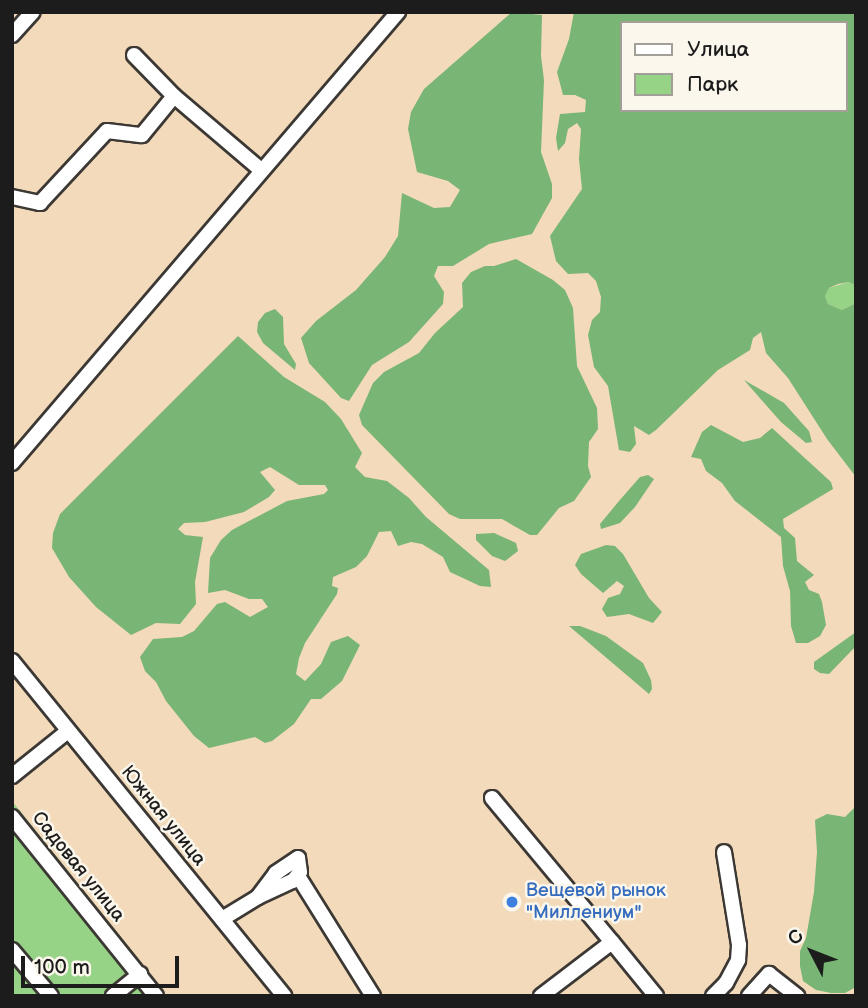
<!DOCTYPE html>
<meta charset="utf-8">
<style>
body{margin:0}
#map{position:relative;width:868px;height:1008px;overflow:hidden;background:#f2dabb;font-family:"Balsamiq Sans",sans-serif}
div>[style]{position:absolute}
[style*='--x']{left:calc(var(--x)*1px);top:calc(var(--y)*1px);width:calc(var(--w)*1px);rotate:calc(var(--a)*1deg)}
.green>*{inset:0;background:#97d387}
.forest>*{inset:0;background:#79b574}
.roads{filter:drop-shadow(2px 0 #3c3834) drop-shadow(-2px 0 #3c3834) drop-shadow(0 2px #3c3834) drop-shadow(0 -2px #3c3834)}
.minor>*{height:14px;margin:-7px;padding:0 7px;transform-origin:7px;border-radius:7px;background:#fff}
.dots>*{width:19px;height:19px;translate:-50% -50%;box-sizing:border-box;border:4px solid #fbf7ec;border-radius:50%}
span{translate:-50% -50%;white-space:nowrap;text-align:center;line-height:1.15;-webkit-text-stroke:5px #fbf7ec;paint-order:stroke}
.street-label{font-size:19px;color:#1c1c1c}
.shop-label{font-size:19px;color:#366cbe}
.left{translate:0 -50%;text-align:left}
.frame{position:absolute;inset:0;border:14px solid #1c1c1c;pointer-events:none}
.legend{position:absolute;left:620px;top:21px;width:228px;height:91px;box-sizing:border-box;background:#fbf7ec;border:2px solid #a29f99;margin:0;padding:9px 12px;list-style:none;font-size:21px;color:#1c1c1c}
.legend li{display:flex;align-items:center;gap:14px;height:35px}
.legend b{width:35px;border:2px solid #a29f99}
.north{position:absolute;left:777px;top:917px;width:70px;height:70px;-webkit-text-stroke:5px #fbf7ec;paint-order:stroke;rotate:312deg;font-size:19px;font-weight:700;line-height:28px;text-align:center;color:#1c1c1c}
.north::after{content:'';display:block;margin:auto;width:24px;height:32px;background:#1c1c1c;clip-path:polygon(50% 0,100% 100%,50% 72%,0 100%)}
.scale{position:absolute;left:21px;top:956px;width:158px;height:32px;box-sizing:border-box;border:4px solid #1c1c1c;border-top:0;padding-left:9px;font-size:21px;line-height:24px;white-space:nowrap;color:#1c1c1c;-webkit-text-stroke:5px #fbf7ec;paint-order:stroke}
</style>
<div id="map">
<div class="green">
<i style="clip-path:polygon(849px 282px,856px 286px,856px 303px,842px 310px,828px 304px,825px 296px,829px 288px)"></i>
<i style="clip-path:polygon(12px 801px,144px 966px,165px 996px,12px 996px)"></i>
</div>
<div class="forest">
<i style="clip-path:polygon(512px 12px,542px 15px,541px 56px,544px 80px,541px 152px,552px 184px,552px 198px,532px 234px,489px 244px,453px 266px,438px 266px,434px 276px,444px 292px,443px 304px,409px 342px,372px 365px,349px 401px,341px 398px,309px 363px,301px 338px,316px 321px,356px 290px,385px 257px,398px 236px,402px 193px,434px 208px,450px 207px,460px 190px,448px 181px,417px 172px,408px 129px,411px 112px,424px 89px)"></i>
<i style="clip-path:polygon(evenodd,574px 12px,856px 12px,856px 286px,849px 282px,838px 284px,829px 288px,825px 296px,828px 304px,842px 310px,856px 303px,856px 477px,827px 439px,788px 378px,766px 353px,761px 332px,753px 338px,750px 350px,718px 370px,656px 430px,649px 435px,634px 426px,636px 444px,630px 452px,619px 450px,608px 386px,594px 367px,588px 335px,592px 320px,600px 312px,601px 297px,596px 281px,588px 273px,568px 274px,556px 261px,550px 236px,582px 189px,579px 159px,581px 129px,577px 123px,568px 129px,565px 143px,558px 151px,556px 138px,560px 114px,585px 112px,586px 100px,575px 95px,563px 95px,557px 72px,569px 39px,574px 12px,621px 23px,845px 23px,845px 110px,621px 110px,621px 23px)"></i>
<i style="clip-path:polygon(516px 259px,553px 280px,565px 290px,573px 308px,577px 366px,597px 408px,598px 429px,589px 442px,588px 466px,591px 477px,574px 501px,559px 508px,537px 535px,530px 535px,502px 519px,460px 519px,449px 514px,362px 425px,359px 415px,373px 383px,384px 372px,419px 353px,435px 333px,463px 307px,462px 283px,471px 272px,485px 266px,494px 266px)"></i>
<i style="clip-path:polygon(275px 309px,283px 317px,284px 344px,296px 364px,295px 370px,263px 343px,257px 332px,258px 322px,265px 313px)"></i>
<i style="clip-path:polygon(238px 336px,284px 377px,325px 402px,341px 419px,362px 453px,355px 467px,365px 477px,387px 481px,409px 498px,426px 517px,489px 570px,491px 587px,480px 586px,450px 572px,443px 557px,422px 544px,411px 542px,398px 546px,391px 531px,379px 532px,367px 556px,356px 567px,333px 577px,332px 586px,338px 588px,337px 594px,305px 643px,299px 658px,296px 674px,305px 681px,321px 664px,331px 642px,348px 636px,360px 645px,342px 681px,321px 699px,311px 699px,294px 724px,272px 741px,265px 743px,255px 737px,209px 748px,194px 736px,166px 701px,156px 682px,145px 671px,140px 657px,153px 639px,182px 637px,194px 631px,217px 604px,225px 602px,250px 617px,268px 607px,262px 599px,249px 599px,225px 590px,208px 593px,210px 558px,221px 540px,232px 530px,287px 501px,324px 494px,328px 490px,325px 485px,299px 485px,270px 467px,260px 472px,275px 490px,269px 497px,244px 512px,205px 522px,184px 523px,178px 529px,185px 535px,203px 537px,195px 582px,196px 604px,180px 624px,156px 623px,131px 635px,96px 607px,69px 577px,52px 548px,53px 533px,60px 514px)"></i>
<i style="clip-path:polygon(744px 380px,784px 403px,809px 431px,812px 442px,806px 443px,781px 422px)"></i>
<i style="clip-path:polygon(711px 425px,743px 442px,760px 438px,772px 428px,831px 482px,833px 489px,783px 519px,784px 528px,795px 538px,797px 561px,814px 575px,805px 582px,809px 590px,819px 594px,822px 602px,826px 625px,820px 636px,808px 643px,796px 643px,791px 626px,790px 591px,783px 566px,781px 537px,735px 501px,722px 483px,706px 471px,701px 459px,691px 457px,702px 432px)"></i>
<i style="clip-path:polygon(648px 475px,654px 479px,635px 507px,620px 523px,601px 529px,600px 524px,619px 501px,640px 477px)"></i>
<i style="clip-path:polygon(494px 533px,516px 543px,518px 551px,505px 561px,492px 556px,476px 540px,476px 534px)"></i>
<i style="clip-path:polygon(606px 545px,615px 546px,623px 554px,649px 598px,662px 612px,653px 623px,629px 614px,607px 617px,602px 609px,608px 598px,620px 594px,624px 586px,617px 581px,603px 593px,581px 574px,575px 565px,581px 554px)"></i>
<i style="clip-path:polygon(569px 626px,580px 626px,606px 636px,643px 663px,651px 680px,652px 689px,649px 694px)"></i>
<i style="clip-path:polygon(856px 632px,856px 646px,829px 674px,820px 673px,814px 669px,814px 662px)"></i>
<i style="clip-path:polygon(856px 806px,856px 987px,845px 993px,831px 993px,816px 990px,803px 981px,800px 966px,800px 951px,806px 938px,814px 892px,817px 852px,815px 820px,827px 814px,845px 817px)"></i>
</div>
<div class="roads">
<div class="minor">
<i style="--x:12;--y:35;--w:31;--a:-48"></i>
<i style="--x:134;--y:55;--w:57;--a:45.7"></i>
<i style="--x:174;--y:96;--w:114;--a:40.4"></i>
<i style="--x:12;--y:197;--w:29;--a:12"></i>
<i style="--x:40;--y:203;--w:98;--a:-47.1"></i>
<i style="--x:107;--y:131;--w:35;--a:7"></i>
<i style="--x:142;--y:135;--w:50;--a:-50.6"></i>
<i style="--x:12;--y:463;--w:594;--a:-49.44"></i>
<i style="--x:12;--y:661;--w:432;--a:50.9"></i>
<i style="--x:12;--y:776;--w:72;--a:-38.8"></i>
<i style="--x:492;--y:798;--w:187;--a:50.2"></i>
<i style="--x:12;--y:817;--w:230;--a:51.2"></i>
<i style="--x:298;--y:876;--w:142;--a:58"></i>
<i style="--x:222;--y:919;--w:42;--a:-31.4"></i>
<i style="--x:258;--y:897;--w:38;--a:-25"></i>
<i style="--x:293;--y:881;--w:11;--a:-52"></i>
<i style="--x:300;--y:872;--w:14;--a:-98"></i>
<i style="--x:298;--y:858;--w:27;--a:146"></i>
<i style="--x:276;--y:873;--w:30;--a:127"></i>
<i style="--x:12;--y:950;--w:60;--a:49.7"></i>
<i style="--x:113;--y:996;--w:35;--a:-39"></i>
<i style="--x:541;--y:996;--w:89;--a:-37.3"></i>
<i style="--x:612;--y:942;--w:70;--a:50.8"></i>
<i style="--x:713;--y:996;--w:18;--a:-45"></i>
<i style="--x:726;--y:983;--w:26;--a:-62"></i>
<i style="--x:738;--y:960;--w:15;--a:-86"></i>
<i style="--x:739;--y:945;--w:94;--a:-99.2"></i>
<i style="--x:749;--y:996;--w:30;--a:-48"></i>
<i style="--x:769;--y:974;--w:36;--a:38"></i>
</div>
</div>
<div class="dots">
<i style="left:512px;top:902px;background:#3f7fe0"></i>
</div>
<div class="street-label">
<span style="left:163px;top:816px;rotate:51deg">Южная улица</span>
<span style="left:78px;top:867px;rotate:51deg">Садовая улица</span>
</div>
<div class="shop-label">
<span class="left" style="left:526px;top:902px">Вещевой рынок<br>"Миллениум"</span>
</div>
<div class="frame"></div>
<ul class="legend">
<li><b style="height:9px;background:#fff"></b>Улица</li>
<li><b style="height:19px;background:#97d387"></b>Парк</li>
</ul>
<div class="north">С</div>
<div class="scale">100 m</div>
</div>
